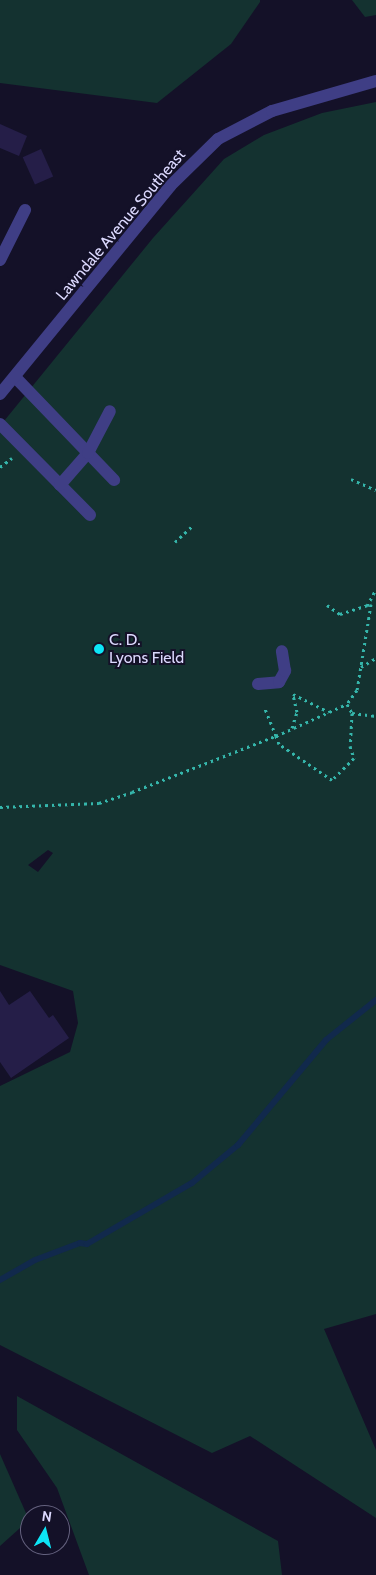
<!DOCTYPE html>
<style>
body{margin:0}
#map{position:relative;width:376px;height:1575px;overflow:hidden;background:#141128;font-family:Cabin,sans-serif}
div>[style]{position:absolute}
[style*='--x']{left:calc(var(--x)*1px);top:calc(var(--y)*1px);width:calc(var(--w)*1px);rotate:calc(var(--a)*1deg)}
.green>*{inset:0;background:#143230}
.stream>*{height:6px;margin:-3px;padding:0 3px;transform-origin:3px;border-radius:3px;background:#11294c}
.building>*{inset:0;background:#251e48;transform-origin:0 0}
.path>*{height:3px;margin-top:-1.5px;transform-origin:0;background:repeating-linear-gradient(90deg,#35b6ab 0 2.5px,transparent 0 6.5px)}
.minor>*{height:12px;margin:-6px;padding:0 6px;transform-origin:6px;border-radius:6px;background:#3f3e85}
.dots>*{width:14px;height:14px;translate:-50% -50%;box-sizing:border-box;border:2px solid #141128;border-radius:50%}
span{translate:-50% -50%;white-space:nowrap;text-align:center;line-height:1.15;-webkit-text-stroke:4px #141128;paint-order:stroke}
.street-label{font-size:16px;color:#dcd9fe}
.poi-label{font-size:16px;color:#dcd9fe}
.left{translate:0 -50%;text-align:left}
.north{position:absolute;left:20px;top:1505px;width:50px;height:50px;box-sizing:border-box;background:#141128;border:1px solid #64617e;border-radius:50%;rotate:8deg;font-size:14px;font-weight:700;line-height:20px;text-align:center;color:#dcd9fe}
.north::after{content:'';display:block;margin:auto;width:18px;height:22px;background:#0de5f6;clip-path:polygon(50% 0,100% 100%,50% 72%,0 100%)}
</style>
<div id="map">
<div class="green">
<i style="clip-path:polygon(0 0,260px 0,260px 2px,231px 44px,157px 103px,0 83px)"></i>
<i style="clip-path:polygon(352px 0,376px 0,376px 15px,365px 17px)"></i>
<i style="clip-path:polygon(evenodd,376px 102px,376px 1314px,324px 1329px,376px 1450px,376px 1518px,250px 1436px,212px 1453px,0 1345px,0 1086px,70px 1052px,78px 1023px,73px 991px,0 965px,0 426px,153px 238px,224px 159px,264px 135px,322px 113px,376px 102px,48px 850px,53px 853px,38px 872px,28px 865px,48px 850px)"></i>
<i style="clip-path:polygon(17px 1396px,278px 1541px,282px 1575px,89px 1575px,57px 1488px,17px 1430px)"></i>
<i style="clip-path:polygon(0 1454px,29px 1520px,0 1546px)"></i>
</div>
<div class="stream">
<i style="--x:0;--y:1280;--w:40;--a:-29.7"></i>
<i style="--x:35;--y:1260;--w:48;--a:-20.7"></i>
<i style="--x:80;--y:1243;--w:7;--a:8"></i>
<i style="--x:87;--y:1244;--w:121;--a:-30.2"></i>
<i style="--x:192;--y:1183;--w:60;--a:-39.6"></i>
<i style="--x:238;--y:1145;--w:137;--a:-50"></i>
<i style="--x:326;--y:1040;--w:64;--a:-38.7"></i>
</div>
<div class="building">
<i style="clip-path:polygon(0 124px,27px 136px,19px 156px,0 148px)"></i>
<i style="left:41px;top:149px;width:30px;height:20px;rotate:66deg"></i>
<i style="clip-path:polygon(0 991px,9px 1005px,30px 991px,49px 1018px,53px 1015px,69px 1038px,11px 1078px,0 1062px)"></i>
</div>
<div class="path">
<i style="--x:0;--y:467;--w:15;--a:-37"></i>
<i style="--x:351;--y:479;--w:27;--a:24"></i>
<i style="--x:175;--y:542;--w:23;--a:-43"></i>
<i style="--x:327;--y:605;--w:16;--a:35"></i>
<i style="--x:340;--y:614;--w:33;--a:-18"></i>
<i style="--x:371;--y:604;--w:87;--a:99.2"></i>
<i style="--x:357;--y:690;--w:17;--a:126"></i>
<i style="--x:367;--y:606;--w:19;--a:-62"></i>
<i style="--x:361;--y:667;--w:17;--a:-31"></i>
<i style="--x:347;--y:704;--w:10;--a:61"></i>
<i style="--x:352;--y:713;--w:33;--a:93"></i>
<i style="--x:350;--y:746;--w:13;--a:72"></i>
<i style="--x:354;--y:758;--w:31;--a:135"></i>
<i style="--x:332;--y:780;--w:64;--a:-145.8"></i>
<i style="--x:279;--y:744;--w:9;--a:-111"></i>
<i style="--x:276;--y:736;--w:78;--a:-24.3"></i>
<i style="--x:352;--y:713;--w:24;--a:7"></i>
<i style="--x:292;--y:728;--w:17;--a:-73"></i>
<i style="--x:297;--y:712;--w:18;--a:-103"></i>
<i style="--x:293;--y:694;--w:40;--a:26.6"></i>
<i style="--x:0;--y:807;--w:99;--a:-2.3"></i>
<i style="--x:99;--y:803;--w:35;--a:-18"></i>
<i style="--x:132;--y:792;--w:155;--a:-21.3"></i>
<i style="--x:276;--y:736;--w:31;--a:-112"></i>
</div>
<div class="minor">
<i style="--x:0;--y:260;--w:56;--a:-63.4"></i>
<i style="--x:15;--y:377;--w:143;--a:46.1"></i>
<i style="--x:0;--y:394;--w:269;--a:-50.7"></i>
<i style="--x:170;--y:186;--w:67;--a:-44.4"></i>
<i style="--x:218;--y:139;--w:61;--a:-27.4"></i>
<i style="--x:272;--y:111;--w:108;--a:-16.1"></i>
<i style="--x:0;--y:424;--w:128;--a:45.3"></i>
<i style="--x:60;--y:485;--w:43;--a:-48.8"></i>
<i style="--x:88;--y:453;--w:47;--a:-62.4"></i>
<i style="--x:258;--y:684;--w:21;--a:-5"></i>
<i style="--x:279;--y:682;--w:13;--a:-61"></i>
<i style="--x:285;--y:671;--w:20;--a:-99"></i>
</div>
<div class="dots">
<i style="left:99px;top:649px;background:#0de5f6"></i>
</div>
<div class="street-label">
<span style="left:121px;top:225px;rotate:-50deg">Lawndale Avenue Southeast</span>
</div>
<div class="poi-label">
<span class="left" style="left:109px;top:649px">C. D.<br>Lyons Field</span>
</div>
<div class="north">N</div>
</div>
